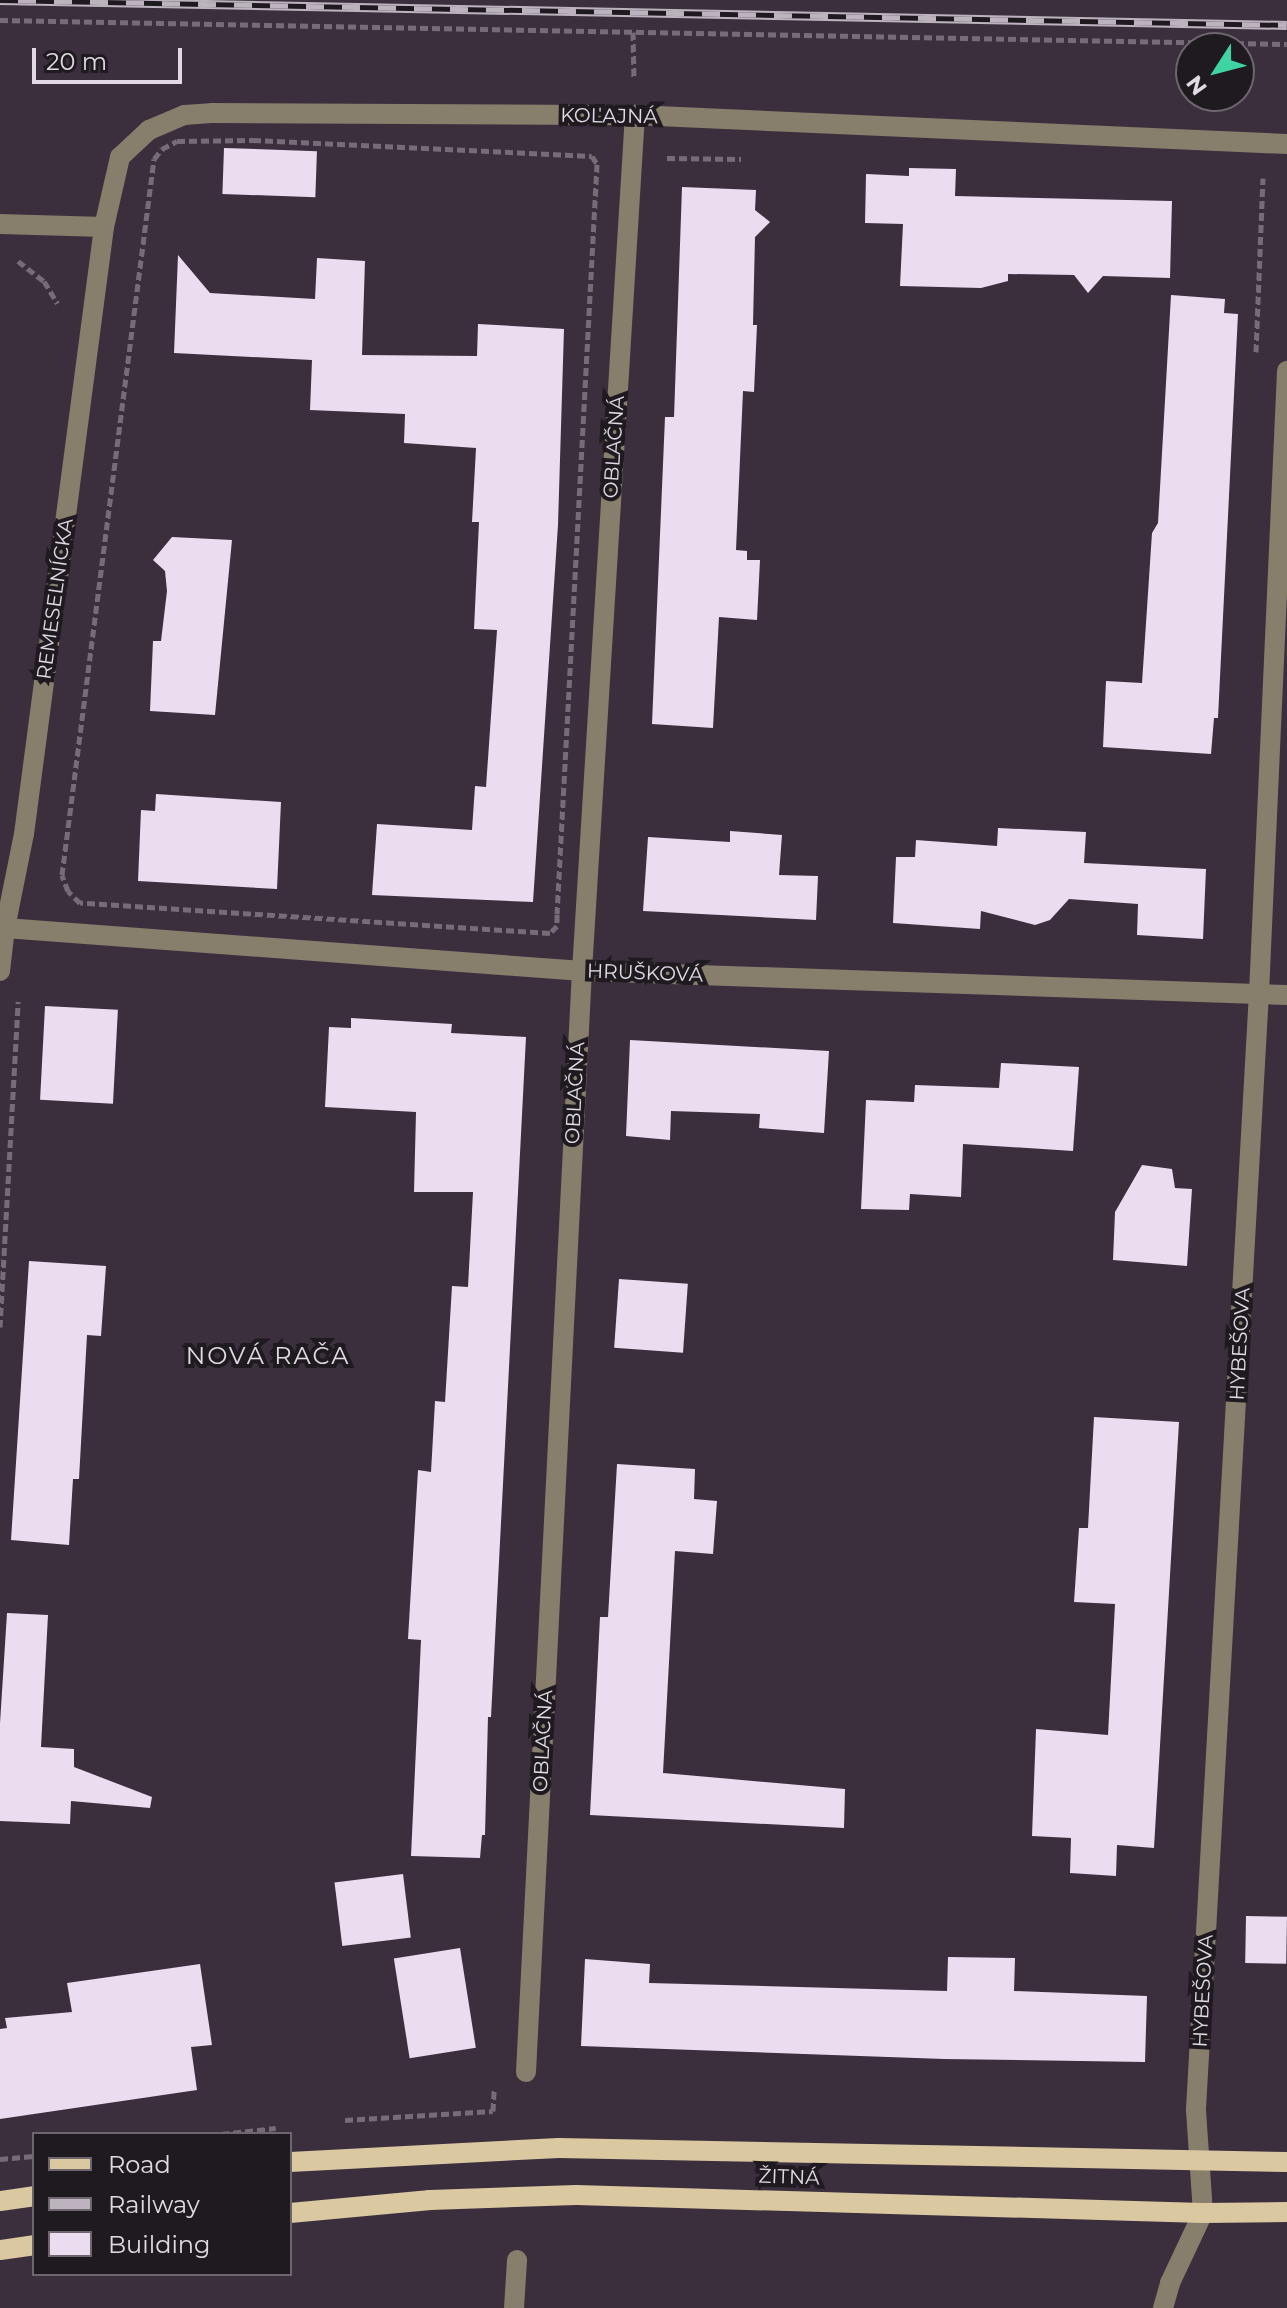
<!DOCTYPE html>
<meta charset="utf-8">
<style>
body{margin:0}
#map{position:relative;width:1287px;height:2308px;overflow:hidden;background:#3b2f3e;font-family:Montserrat,sans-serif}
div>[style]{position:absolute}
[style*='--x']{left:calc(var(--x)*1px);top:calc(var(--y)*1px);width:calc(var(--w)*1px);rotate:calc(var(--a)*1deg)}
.building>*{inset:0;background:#ebdcef;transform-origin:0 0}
.path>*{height:5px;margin-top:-2.5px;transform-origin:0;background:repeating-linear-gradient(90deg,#766c79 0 8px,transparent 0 12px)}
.minor>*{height:20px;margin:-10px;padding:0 10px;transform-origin:10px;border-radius:10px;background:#877e6b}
.major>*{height:20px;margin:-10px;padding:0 10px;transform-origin:10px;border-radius:10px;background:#dac8a1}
.rail>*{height:9px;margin-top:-4.5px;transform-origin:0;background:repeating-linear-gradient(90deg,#1f1a20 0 18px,#bcb3be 0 36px);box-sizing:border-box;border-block:2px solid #bcb3be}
span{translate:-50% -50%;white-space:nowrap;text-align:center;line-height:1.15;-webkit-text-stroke:8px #1f1a20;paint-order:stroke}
.street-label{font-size:20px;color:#e1d9e3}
.quarter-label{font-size:24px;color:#e1d9e3;letter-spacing:2px}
.legend{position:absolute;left:32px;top:2132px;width:260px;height:144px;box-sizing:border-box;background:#1f1a20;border:2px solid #6d666e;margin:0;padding:10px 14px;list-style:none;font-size:24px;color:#e1d9e3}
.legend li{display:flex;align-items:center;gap:16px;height:40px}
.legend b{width:40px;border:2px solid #6d666e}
.north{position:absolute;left:1175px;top:32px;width:80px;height:80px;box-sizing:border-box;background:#1f1a20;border:2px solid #6d666e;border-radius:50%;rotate:234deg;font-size:22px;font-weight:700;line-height:32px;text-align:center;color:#e1d9e3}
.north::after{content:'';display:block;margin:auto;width:28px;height:36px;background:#3fd4a2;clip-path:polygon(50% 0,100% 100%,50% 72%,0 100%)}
.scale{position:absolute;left:32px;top:48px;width:150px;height:36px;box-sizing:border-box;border:4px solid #e1d9e3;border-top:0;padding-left:10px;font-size:24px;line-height:28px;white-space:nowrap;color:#e1d9e3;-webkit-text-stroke:6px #1f1a20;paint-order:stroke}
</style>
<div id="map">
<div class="building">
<i style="left:224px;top:148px;width:93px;height:46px;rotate:2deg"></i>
<i style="clip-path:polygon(909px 168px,956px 169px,955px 196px,1172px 201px,1170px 278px,1103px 276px,1088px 293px,1074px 275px,1008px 274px,1008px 281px,981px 288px,900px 286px,903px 224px,865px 223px,866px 174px,909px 176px)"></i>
<i style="clip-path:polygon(682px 187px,756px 190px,755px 210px,770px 222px,755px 237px,753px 325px,757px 325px,754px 392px,743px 391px,736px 550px,747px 551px,747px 560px,760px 560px,757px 620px,719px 617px,713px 728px,652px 724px,665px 417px,674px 417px)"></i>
<i style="clip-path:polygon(178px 255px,210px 293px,315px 299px,317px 258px,365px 261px,362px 355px,477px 356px,478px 324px,564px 329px,558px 525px,533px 902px,372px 895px,377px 824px,472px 830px,475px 786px,486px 787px,497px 630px,474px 629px,479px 522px,472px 522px,476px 448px,404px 443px,405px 414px,310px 410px,312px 360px,174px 353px)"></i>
<i style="clip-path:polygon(1171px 295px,1225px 299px,1224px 313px,1238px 314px,1218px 718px,1214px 718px,1211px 754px,1103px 747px,1106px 681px,1142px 683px,1152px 533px,1158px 523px)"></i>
<i style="clip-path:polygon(172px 537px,232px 540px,215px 715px,150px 711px,153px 641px,161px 641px,167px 591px,165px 571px,153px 560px)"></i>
<i style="clip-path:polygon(156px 794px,281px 802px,277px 889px,138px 881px,141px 810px,155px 811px)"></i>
<i style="clip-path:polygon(998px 828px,1086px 832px,1084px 863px,1206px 869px,1203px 939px,1137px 935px,1138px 904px,1069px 899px,1050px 920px,1035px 925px,981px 911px,980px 929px,893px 923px,896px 857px,915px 857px,916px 840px,997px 846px)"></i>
<i style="clip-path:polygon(730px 831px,782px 835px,779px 875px,818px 876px,816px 920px,643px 911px,648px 837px,730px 842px)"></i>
<i style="left:45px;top:1006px;width:73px;height:94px;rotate:3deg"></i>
<i style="clip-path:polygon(351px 1018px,452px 1024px,451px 1033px,526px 1037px,491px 1717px,488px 1717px,485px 1835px,482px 1835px,480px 1858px,411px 1856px,421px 1640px,408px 1639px,418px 1470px,431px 1472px,435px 1401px,445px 1402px,452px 1286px,468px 1287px,473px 1192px,414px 1192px,416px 1112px,325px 1107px,329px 1027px,351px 1028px)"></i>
<i style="clip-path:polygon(630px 1040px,829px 1051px,824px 1133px,759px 1128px,760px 1114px,671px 1111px,670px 1140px,626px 1136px)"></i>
<i style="clip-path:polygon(1001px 1063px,1079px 1067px,1073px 1151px,963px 1144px,961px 1197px,910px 1194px,909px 1210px,861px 1209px,866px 1100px,914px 1102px,915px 1085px,999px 1088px)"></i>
<i style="clip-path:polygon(1142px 1165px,1172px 1169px,1175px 1188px,1192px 1189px,1187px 1266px,1113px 1260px,1115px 1212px)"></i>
<i style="clip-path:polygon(29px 1261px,106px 1266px,101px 1336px,87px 1335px,79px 1479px,73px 1479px,69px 1545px,11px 1540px)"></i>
<i style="left:619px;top:1279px;width:69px;height:69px;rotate:4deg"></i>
<i style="clip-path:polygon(1094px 1417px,1179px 1422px,1154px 1848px,1117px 1845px,1116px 1876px,1070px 1873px,1071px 1838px,1032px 1836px,1036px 1729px,1108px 1735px,1115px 1604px,1074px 1602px,1079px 1528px,1088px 1528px)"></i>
<i style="clip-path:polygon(617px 1464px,695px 1469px,694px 1499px,717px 1501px,713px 1554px,675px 1551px,663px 1773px,845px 1789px,844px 1828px,590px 1815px,600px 1617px,608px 1617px)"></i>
<i style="clip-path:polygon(7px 1613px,48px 1615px,41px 1747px,74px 1749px,74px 1767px,152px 1797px,150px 1808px,71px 1801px,70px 1824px,0 1821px,0 1723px)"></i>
<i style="left:403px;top:1874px;width:64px;height:69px;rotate:83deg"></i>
<i style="left:1246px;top:1916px;width:41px;height:47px;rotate:1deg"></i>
<i style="left:460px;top:1948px;width:101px;height:67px;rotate:81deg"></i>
<i style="clip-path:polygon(948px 1957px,1015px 1958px,1014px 1991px,1147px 1996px,1145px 2062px,944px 2059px,581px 2046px,585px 1959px,650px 1964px,649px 1983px,947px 1991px)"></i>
<i style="clip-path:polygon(200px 1964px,212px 2045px,191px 2047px,197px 2090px,0 2119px,0 2029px,7px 2028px,5px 2018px,72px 2012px,67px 1983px)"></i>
</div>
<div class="path">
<i style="--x:0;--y:20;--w:1287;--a:1.07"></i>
<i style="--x:633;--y:32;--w:46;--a:88.8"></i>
<i style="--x:253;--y:140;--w:339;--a:2.7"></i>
<i style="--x:592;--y:156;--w:9;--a:58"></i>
<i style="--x:597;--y:164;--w:751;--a:93.05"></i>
<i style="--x:557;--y:914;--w:12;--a:90"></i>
<i style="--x:557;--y:926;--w:10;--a:135"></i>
<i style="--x:550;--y:933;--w:471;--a:-176.3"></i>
<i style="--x:80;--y:903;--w:17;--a:-135"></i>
<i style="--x:68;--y:891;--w:17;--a:-111"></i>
<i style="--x:62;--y:875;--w:722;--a:-82.68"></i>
<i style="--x:154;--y:159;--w:13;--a:-51"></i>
<i style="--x:162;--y:149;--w:17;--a:-28"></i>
<i style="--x:177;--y:141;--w:76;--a:-0.8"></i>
<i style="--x:667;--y:158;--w:74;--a:0.8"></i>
<i style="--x:18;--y:261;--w:33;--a:38"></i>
<i style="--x:44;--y:281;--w:26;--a:59"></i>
<i style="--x:1256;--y:352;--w:174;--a:-87.7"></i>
<i style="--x:0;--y:1327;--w:326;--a:-86.8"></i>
<i style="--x:345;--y:2120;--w:148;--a:-3.5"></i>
<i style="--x:493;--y:2111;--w:21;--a:-87"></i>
<i style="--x:221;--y:2134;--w:55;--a:-6.2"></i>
<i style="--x:0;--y:2159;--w:34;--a:-5"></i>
</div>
<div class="minor">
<i style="--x:0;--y:224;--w:104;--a:1.7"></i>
<i style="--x:5;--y:928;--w:579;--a:4.26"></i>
<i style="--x:582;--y:971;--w:705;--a:1.95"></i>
<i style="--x:0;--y:971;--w:43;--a:-83.4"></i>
<i style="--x:5;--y:928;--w:96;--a:-78.6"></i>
<i style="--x:24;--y:834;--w:612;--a:-82.49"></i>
<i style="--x:104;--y:227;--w:72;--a:-77.1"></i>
<i style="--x:120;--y:157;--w:40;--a:-43"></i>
<i style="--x:149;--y:130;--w:38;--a:-23"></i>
<i style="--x:184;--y:115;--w:27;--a:-4"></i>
<i style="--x:211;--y:113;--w:424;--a:0.3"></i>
<i style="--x:635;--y:115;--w:653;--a:2.55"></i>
<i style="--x:526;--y:2072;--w:1102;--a:-87.09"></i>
<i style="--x:582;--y:971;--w:858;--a:-86.46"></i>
<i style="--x:514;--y:2308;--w:48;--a:-86.4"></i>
<i style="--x:1163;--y:2308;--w:26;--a:-74"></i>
<i style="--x:1170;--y:2283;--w:77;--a:-64.8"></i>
<i style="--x:1203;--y:2213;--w:104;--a:-93.9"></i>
<i style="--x:1196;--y:2109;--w:1118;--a:-86.77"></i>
<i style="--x:1259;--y:993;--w:623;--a:-87.42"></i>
</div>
<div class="major">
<i style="--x:290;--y:2162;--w:269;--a:-3"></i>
<i style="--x:559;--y:2148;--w:728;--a:1.1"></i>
<i style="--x:0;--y:2201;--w:34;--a:-8"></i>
<i style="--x:290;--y:2213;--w:141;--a:-5.3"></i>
<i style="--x:430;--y:2200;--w:146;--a:-2"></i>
<i style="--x:576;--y:2195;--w:627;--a:1.64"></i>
<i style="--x:1203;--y:2213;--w:84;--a:-0.7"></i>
<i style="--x:0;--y:2250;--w:34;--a:-8"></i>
</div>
<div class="rail">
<i style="--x:0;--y:0;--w:1287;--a:1.11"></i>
</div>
<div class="street-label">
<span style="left:609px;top:116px;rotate:1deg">KOĽAJNÁ</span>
<span style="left:614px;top:447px;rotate:-86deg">OBLAČNÁ</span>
<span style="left:55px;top:599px;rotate:-82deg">REMESELNÍCKA</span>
<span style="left:645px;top:973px;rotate:2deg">HRUŠKOVÁ</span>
<span style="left:575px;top:1093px;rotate:-87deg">OBLAČNÁ</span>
<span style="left:1240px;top:1344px;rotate:-87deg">HYBEŠOVA</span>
<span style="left:543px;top:1741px;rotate:-87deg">OBLAČNÁ</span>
<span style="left:1203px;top:1991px;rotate:-87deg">HYBEŠOVA</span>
<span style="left:789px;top:2177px;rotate:2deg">ŽITNÁ</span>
</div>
<div class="quarter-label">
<span style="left:268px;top:1356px">NOVÁ RAČA</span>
</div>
<ul class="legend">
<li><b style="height:10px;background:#dac8a1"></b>Road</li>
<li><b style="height:10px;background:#bcb3be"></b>Railway</li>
<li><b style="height:22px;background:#ebdcef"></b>Building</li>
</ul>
<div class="north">N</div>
<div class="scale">20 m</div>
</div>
